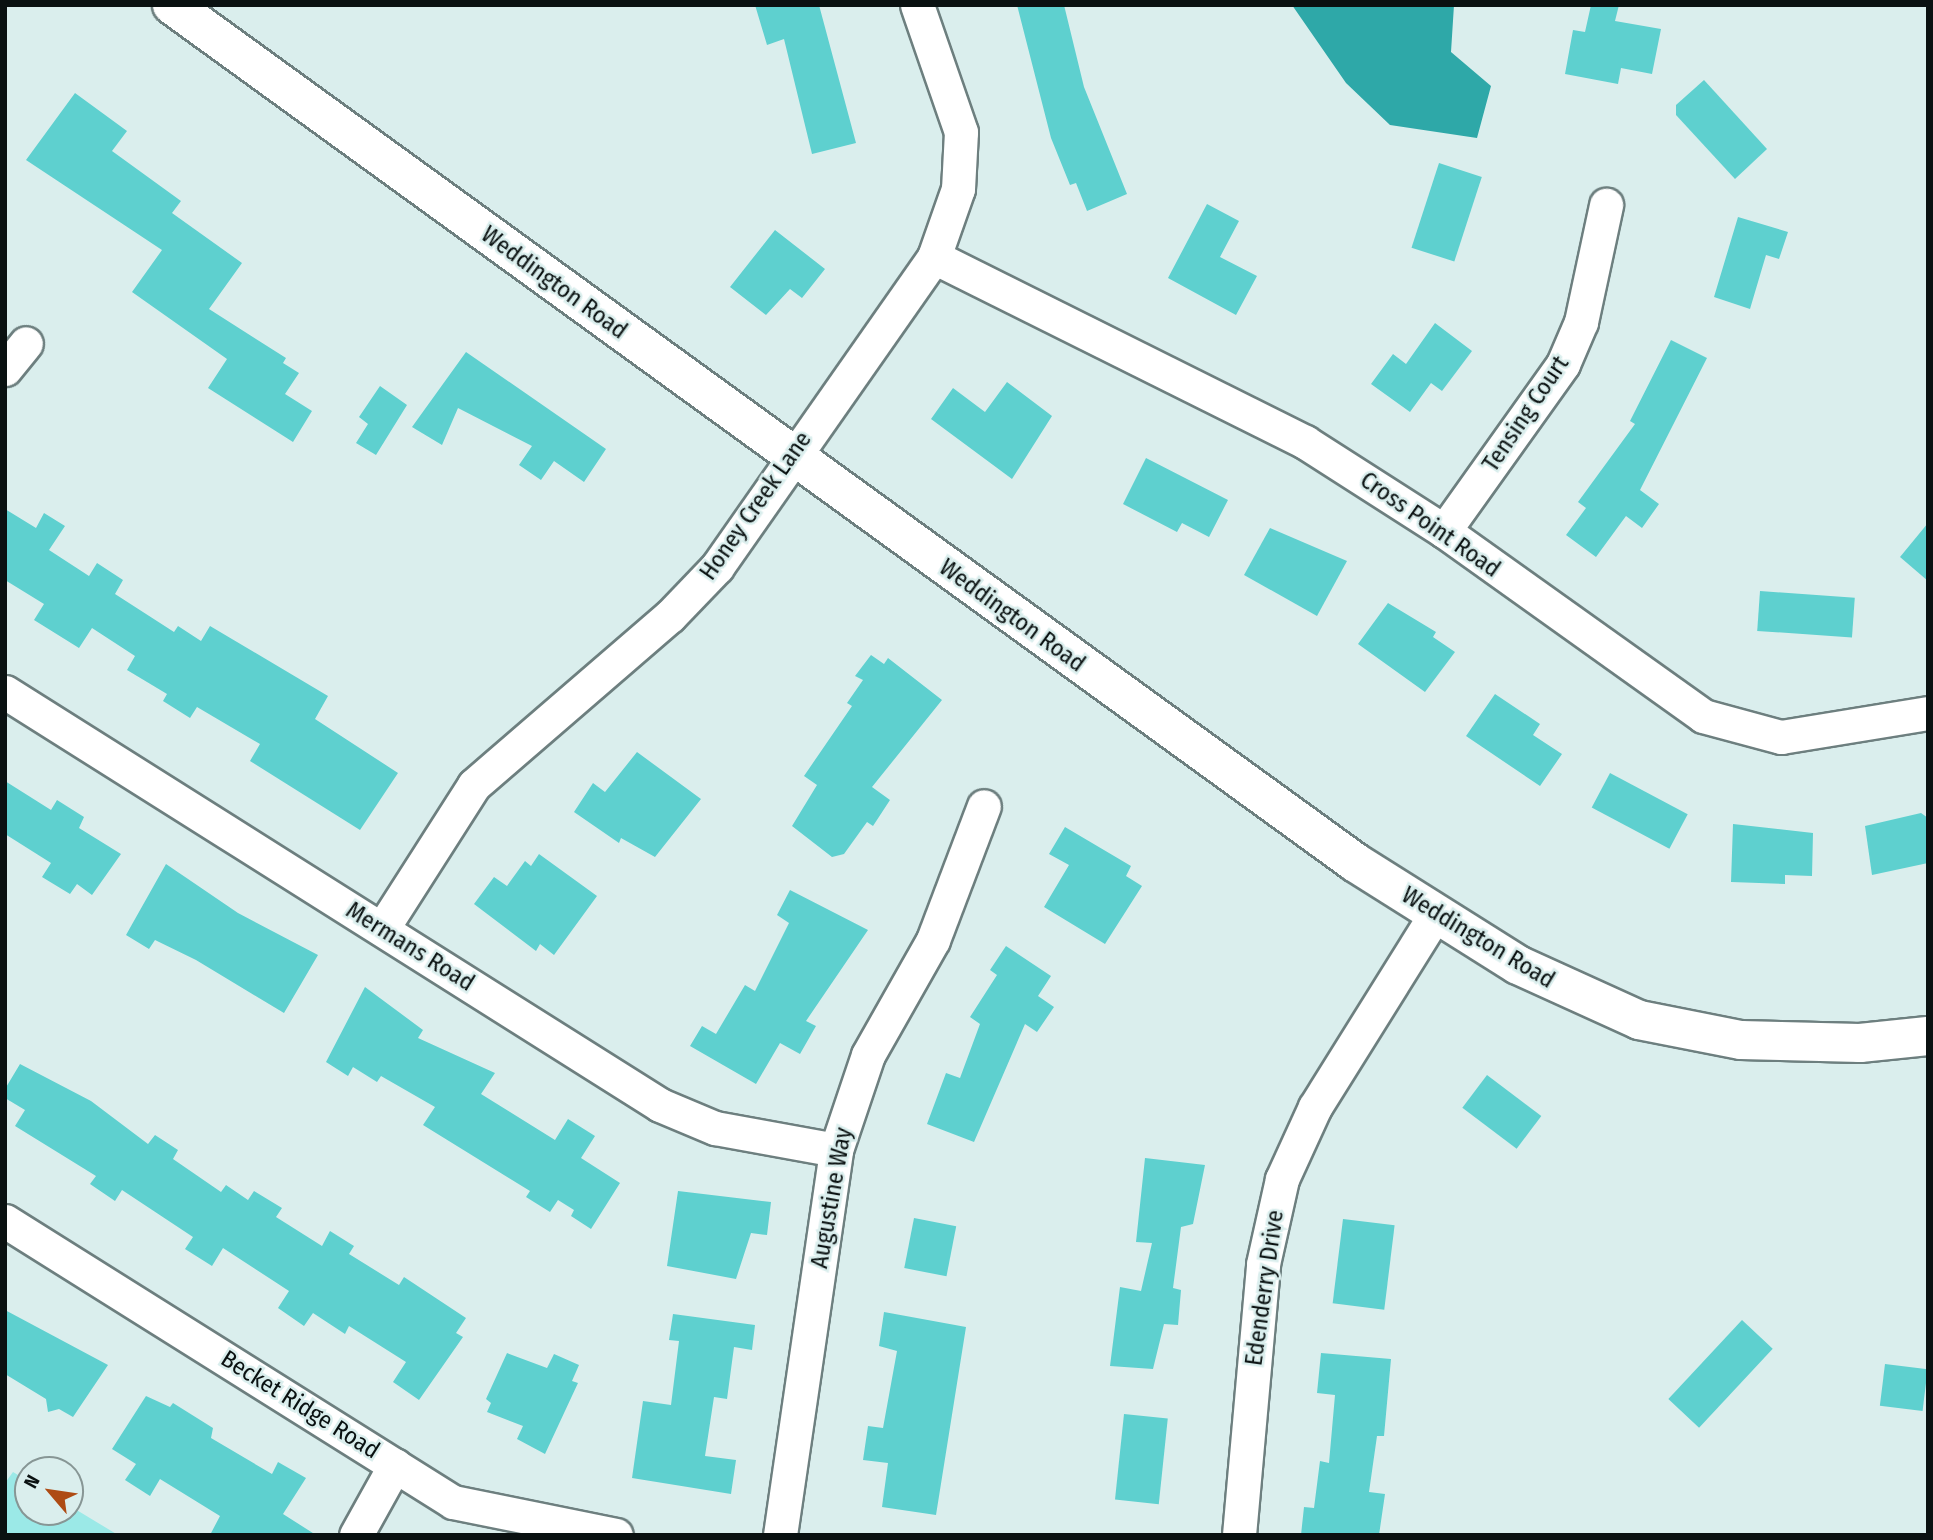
<!DOCTYPE html>
<style>
body{margin:0}
#map{position:relative;width:1933px;height:1540px;overflow:hidden;background:#daeeed;font-family:"Fira Sans Condensed",sans-serif}
div>[style]{position:absolute}
[style*='--x']{left:calc(var(--x)*1px);top:calc(var(--y)*1px);width:calc(var(--w)*1px);rotate:calc(var(--a)*1deg)}
.green>*{inset:0;background:#9be9e7}
.water>*{inset:0;background:#2ea8a8}
.building>*{inset:0;background:#5ed0cf;transform-origin:0 0}
.roads{filter:drop-shadow(2px 0 #6d7f7f) drop-shadow(-2px 0 #6d7f7f) drop-shadow(0 2px #6d7f7f) drop-shadow(0 -2px #6d7f7f)}
.street>*{height:33px;margin:-16.5px;padding:0 16.5px;transform-origin:16.5px;border-radius:16.5px;background:#fff}
.secondary>*{height:38px;margin:-19px;padding:0 19px;transform-origin:19px;border-radius:19px;background:#fff}
span{translate:-50% -50%;white-space:nowrap;text-align:center;line-height:1.15;-webkit-text-stroke:5px #daeeed;paint-order:stroke}
.street-label{font-size:24px;color:#0a1111}
.frame{position:absolute;inset:0;border:7px solid #0a1111;pointer-events:none}
.north{position:absolute;left:14px;top:1456px;width:70px;height:70px;box-sizing:border-box;background:#daeeed;border:2px solid #879695;border-radius:50%;rotate:299deg;font-size:19px;font-weight:700;line-height:28px;text-align:center;color:#0a1111}
.north::after{content:'';display:block;margin:auto;width:24px;height:32px;background:#ae4b14;clip-path:polygon(50% 0,100% 100%,50% 72%,0 100%)}
</style>
<div id="map">
<div class="green">
<i style="clip-path:polygon(13px 1472px,28px 1481px,28px 1512px,70px 1512px,70px 1506px,118px 1535px,5px 1535px,5px 1483px)"></i>
</div>
<div class="water">
<i style="clip-path:polygon(1292px 5px,1454px 5px,1451px 52px,1491px 86px,1477px 138px,1390px 125px,1346px 83px)"></i>
</div>
<div class="building">
<i style="clip-path:polygon(755px 5px,819px 5px,856px 143px,812px 154px,784px 39px,767px 45px)"></i>
<i style="clip-path:polygon(1017px 5px,1064px 5px,1084px 87px,1127px 194px,1087px 211px,1076px 183px,1070px 185px,1051px 138px)"></i>
<i style="clip-path:polygon(1591px 5px,1619px 5px,1615px 21px,1661px 29px,1652px 74px,1621px 68px,1618px 84px,1565px 74px,1573px 30px,1585px 32px)"></i>
<i style="clip-path:polygon(1704px 80px,1767px 149px,1735px 179px,1676px 115px,1676px 105px)"></i>
<i style="clip-path:polygon(75px 93px,127px 131px,112px 151px,181px 201px,172px 213px,242px 263px,209px 309px,286px 358px,283px 363px,299px 373px,285px 394px,312px 411px,293px 442px,208px 388px,227px 359px,132px 292px,162px 250px,26px 160px)"></i>
<i style="left:1439px;top:163px;width:45px;height:89px;rotate:18deg"></i>
<i style="clip-path:polygon(1207px 204px,1239px 221px,1220px 257px,1257px 276px,1236px 315px,1168px 278px)"></i>
<i style="clip-path:polygon(1738px 217px,1788px 232px,1779px 259px,1766px 255px,1750px 309px,1714px 297px)"></i>
<i style="clip-path:polygon(775px 230px,825px 269px,802px 298px,790px 289px,766px 315px,730px 287px)"></i>
<i style="clip-path:polygon(1435px 323px,1472px 351px,1442px 391px,1431px 383px,1410px 412px,1371px 384px,1393px 354px,1406px 364px)"></i>
<i style="clip-path:polygon(1671px 340px,1707px 358px,1640px 490px,1659px 504px,1642px 528px,1626px 516px,1596px 557px,1566px 535px,1586px 508px,1578px 502px,1635px 424px,1630px 421px)"></i>
<i style="clip-path:polygon(466px 352px,606px 449px,584px 482px,554px 461px,541px 480px,519px 465px,532px 446px,458px 408px,442px 445px,412px 427px)"></i>
<i style="clip-path:polygon(1007px 382px,1052px 416px,1012px 479px,931px 419px,953px 388px,985px 412px)"></i>
<i style="clip-path:polygon(380px 386px,407px 405px,376px 455px,356px 443px,368px 424px,359px 417px)"></i>
<i style="clip-path:polygon(1146px 458px,1228px 500px,1209px 537px,1182px 523px,1177px 532px,1123px 504px)"></i>
<i style="clip-path:polygon(5px 509px,36px 528px,44px 513px,65px 526px,49px 550px,89px 576px,97px 563px,123px 580px,115px 594px,174px 632px,178px 626px,201px 641px,210px 626px,328px 696px,315px 719px,398px 773px,360px 830px,250px 761px,260px 744px,197px 707px,190px 718px,163px 701px,167px 694px,127px 670px,135px 656px,92px 628px,79px 648px,34px 620px,44px 604px,5px 580px)"></i>
<i style="clip-path:polygon(1928px 523px,1928px 581px,1900px 557px)"></i>
<i style="clip-path:polygon(1270px 528px,1347px 561px,1317px 616px,1244px 575px)"></i>
<i style="left:1760px;top:591px;width:95px;height:40px;rotate:4deg"></i>
<i style="clip-path:polygon(1388px 603px,1436px 632px,1433px 637px,1455px 652px,1425px 692px,1358px 644px)"></i>
<i style="clip-path:polygon(871px 655px,884px 664px,888px 658px,942px 700px,872px 787px,890px 800px,873px 826px,867px 822px,844px 854px,832px 857px,792px 826px,817px 785px,804px 776px,852px 706px,847px 703px,863px 680px,855px 676px)"></i>
<i style="clip-path:polygon(1495px 694px,1540px 724px,1533px 735px,1562px 754px,1540px 786px,1466px 736px)"></i>
<i style="clip-path:polygon(637px 752px,701px 799px,655px 857px,621px 838px,619px 843px,574px 812px,593px 783px,605px 792px)"></i>
<i style="left:1610px;top:773px;width:88px;height:39px;rotate:28deg"></i>
<i style="clip-path:polygon(5px 781px,51px 810px,57px 800px,84px 817px,79px 828px,121px 854px,92px 895px,77px 884px,70px 894px,42px 877px,51px 863px,5px 834px)"></i>
<i style="clip-path:polygon(1921px 813px,1928px 818px,1928px 863px,1872px 875px,1865px 826px)"></i>
<i style="clip-path:polygon(1733px 824px,1813px 833px,1812px 876px,1785px 875px,1785px 884px,1731px 882px)"></i>
<i style="clip-path:polygon(1065px 827px,1131px 866px,1126px 876px,1142px 886px,1105px 944px,1044px 907px,1069px 865px,1049px 854px)"></i>
<i style="clip-path:polygon(539px 854px,597px 896px,554px 955px,540px 944px,536px 951px,474px 904px,494px 877px,507px 886px,525px 861px,531px 866px)"></i>
<i style="clip-path:polygon(166px 864px,238px 913px,318px 955px,284px 1013px,196px 960px,155px 940px,149px 949px,126px 935px)"></i>
<i style="clip-path:polygon(790px 890px,868px 930px,806px 1021px,816px 1026px,800px 1054px,780px 1043px,756px 1084px,690px 1046px,702px 1026px,716px 1034px,745px 985px,755px 991px,789px 923px,777px 915px)"></i>
<i style="clip-path:polygon(1006px 946px,1051px 976px,1038px 996px,1054px 1007px,1037px 1032px,1025px 1024px,974px 1142px,927px 1124px,946px 1073px,960px 1078px,980px 1024px,970px 1017px,997px 975px,990px 970px)"></i>
<i style="clip-path:polygon(365px 987px,423px 1030px,418px 1038px,495px 1073px,481px 1094px,555px 1140px,568px 1119px,595px 1136px,581px 1158px,620px 1183px,591px 1229px,571px 1216px,574px 1210px,558px 1200px,550px 1212px,526px 1197px,530px 1191px,423px 1125px,435px 1107px,381px 1076px,377px 1082px,353px 1067px,348px 1076px,326px 1062px)"></i>
<i style="clip-path:polygon(20px 1064px,91px 1101px,148px 1144px,155px 1135px,178px 1150px,173px 1159px,221px 1192px,226px 1185px,248px 1200px,254px 1191px,282px 1208px,276px 1217px,322px 1246px,330px 1231px,354px 1246px,349px 1254px,399px 1285px,404px 1277px,466px 1318px,456px 1333px,463px 1337px,419px 1400px,393px 1382px,406px 1362px,349px 1326px,345px 1334px,313px 1313px,304px 1326px,278px 1308px,289px 1291px,223px 1248px,212px 1266px,185px 1249px,193px 1237px,122px 1190px,115px 1201px,90px 1184px,96px 1176px,15px 1126px,25px 1110px,5px 1098px,5px 1089px)"></i>
<i style="left:1487px;top:1075px;width:68px;height:41px;rotate:37deg"></i>
<i style="clip-path:polygon(1145px 1158px,1205px 1165px,1193px 1224px,1181px 1227px,1173px 1288px,1181px 1290px,1178px 1325px,1164px 1324px,1153px 1369px,1110px 1366px,1120px 1287px,1141px 1291px,1152px 1243px,1136px 1242px)"></i>
<i style="clip-path:polygon(678px 1191px,771px 1202px,767px 1235px,751px 1233px,736px 1279px,667px 1266px)"></i>
<i style="left:914px;top:1218px;width:43px;height:51px;rotate:11deg"></i>
<i style="left:1343px;top:1219px;width:52px;height:85px;rotate:7deg"></i>
<i style="clip-path:polygon(5px 1310px,108px 1365px,73px 1417px,59px 1409px,48px 1412px,46px 1399px,5px 1374px)"></i>
<i style="clip-path:polygon(884px 1312px,966px 1327px,936px 1515px,882px 1507px,888px 1463px,863px 1460px,868px 1426px,883px 1428px,897px 1351px,879px 1346px)"></i>
<i style="clip-path:polygon(673px 1314px,755px 1325px,752px 1350px,734px 1347px,727px 1399px,714px 1397px,705px 1456px,736px 1460px,731px 1494px,632px 1478px,643px 1401px,671px 1405px,679px 1341px,669px 1340px)"></i>
<i style="left:1742px;top:1320px;width:42px;height:108px;rotate:43deg"></i>
<i style="clip-path:polygon(507px 1353px,547px 1368px,554px 1354px,579px 1365px,572px 1381px,578px 1383px,545px 1454px,517px 1439px,523px 1426px,487px 1412px,491px 1403px,486px 1399px)"></i>
<i style="clip-path:polygon(1321px 1353px,1391px 1359px,1384px 1436px,1377px 1436px,1369px 1492px,1385px 1494px,1379px 1535px,1301px 1535px,1304px 1507px,1314px 1508px,1320px 1461px,1329px 1463px,1335px 1395px,1317px 1393px)"></i>
<i style="left:1885px;top:1364px;width:43px;height:42px;rotate:7deg"></i>
<i style="clip-path:polygon(146px 1396px,170px 1407px,173px 1403px,213px 1428px,211px 1438px,272px 1474px,278px 1462px,306px 1478px,283px 1514px,316px 1535px,210px 1535px,220px 1516px,160px 1479px,150px 1496px,125px 1480px,136px 1464px,112px 1449px)"></i>
<i style="left:1124px;top:1414px;width:44px;height:86px;rotate:6deg"></i>
</div>
<div class="roads">
<div class="street">
<i style="--x:934;--y:257;--w:415;--a:26.5"></i>
<i style="--x:1305;--y:442;--w:165;--a:32.6"></i>
<i style="--x:1444;--y:531;--w:318;--a:35.5"></i>
<i style="--x:1703;--y:716;--w:81;--a:15.1"></i>
<i style="--x:1781;--y:737;--w:149;--a:-9.3"></i>
<i style="--x:5;--y:369;--w:33;--a:-51"></i>
<i style="--x:1444;--y:531;--w:205;--a:-54.5"></i>
<i style="--x:1563;--y:364;--w:46;--a:-66.8"></i>
<i style="--x:1581;--y:322;--w:120;--a:-77.9"></i>
<i style="--x:5;--y:692;--w:774;--a:32.23"></i>
<i style="--x:660;--y:1105;--w:60;--a:22.7"></i>
<i style="--x:715;--y:1128;--w:123;--a:10.3"></i>
<i style="--x:382;--y:929;--w:171;--a:-57.4"></i>
<i style="--x:474;--y:785;--w:259;--a:-40.8"></i>
<i style="--x:670;--y:616;--w:68;--a:-46.2"></i>
<i style="--x:717;--y:567;--w:378;--a:-55"></i>
<i style="--x:934;--y:257;--w:72;--a:-70.6"></i>
<i style="--x:958;--y:189;--w:57;--a:-87"></i>
<i style="--x:961;--y:132;--w:134;--a:-109.1"></i>
<i style="--x:5;--y:1221;--w:529;--a:32.1"></i>
<i style="--x:453;--y:1502;--w:166;--a:11.4"></i>
<i style="--x:356;--y:1535;--w:80;--a:-60.9"></i>
<i style="--x:780;--y:1535;--w:389;--a:-81.7"></i>
<i style="--x:836;--y:1150;--w:100;--a:-71.4"></i>
<i style="--x:868;--y:1055;--w:132;--a:-60.5"></i>
<i style="--x:933;--y:940;--w:143;--a:-69.2"></i>
<i style="--x:1239;--y:1535;--w:272;--a:-84.9"></i>
<i style="--x:1263;--y:1264;--w:87;--a:-77.4"></i>
<i style="--x:1282;--y:1179;--w:79;--a:-65.4"></i>
<i style="--x:1315;--y:1107;--w:226;--a:-58"></i>
</div>
<div class="secondary">
<i style="--x:172;--y:5;--w:1462;--a:35.93"></i>
<i style="--x:1356;--y:863;--w:191;--a:32.2"></i>
<i style="--x:1518;--y:965;--w:133;--a:24.4"></i>
<i style="--x:1639;--y:1020;--w:104;--a:11.1"></i>
<i style="--x:1741;--y:1040;--w:119;--a:1.4"></i>
<i style="--x:1860;--y:1043;--w:68;--a:-5.9"></i>
</div>
</div>
<div class="street-label">
<span style="left:554px;top:283px;rotate:36deg">Weddington Road</span>
<span style="left:1526px;top:414px;rotate:-56deg">Tensing Court</span>
<span style="left:756px;top:506px;rotate:-55deg">Honey Creek Lane</span>
<span style="left:1430px;top:525px;rotate:35deg">Cross Point Road</span>
<span style="left:1012px;top:616px;rotate:36deg">Weddington Road</span>
<span style="left:1478px;top:938px;rotate:31deg">Weddington Road</span>
<span style="left:410px;top:947px;rotate:32deg">Mermans Road</span>
<span style="left:832px;top:1198px;rotate:-80deg">Augustine Way</span>
<span style="left:1265px;top:1288px;rotate:-82deg">Edenderry Drive</span>
<span style="left:300px;top:1405px;rotate:32deg">Becket Ridge Road</span>
</div>
<div class="frame"></div>
<div class="north">N</div>
</div>
